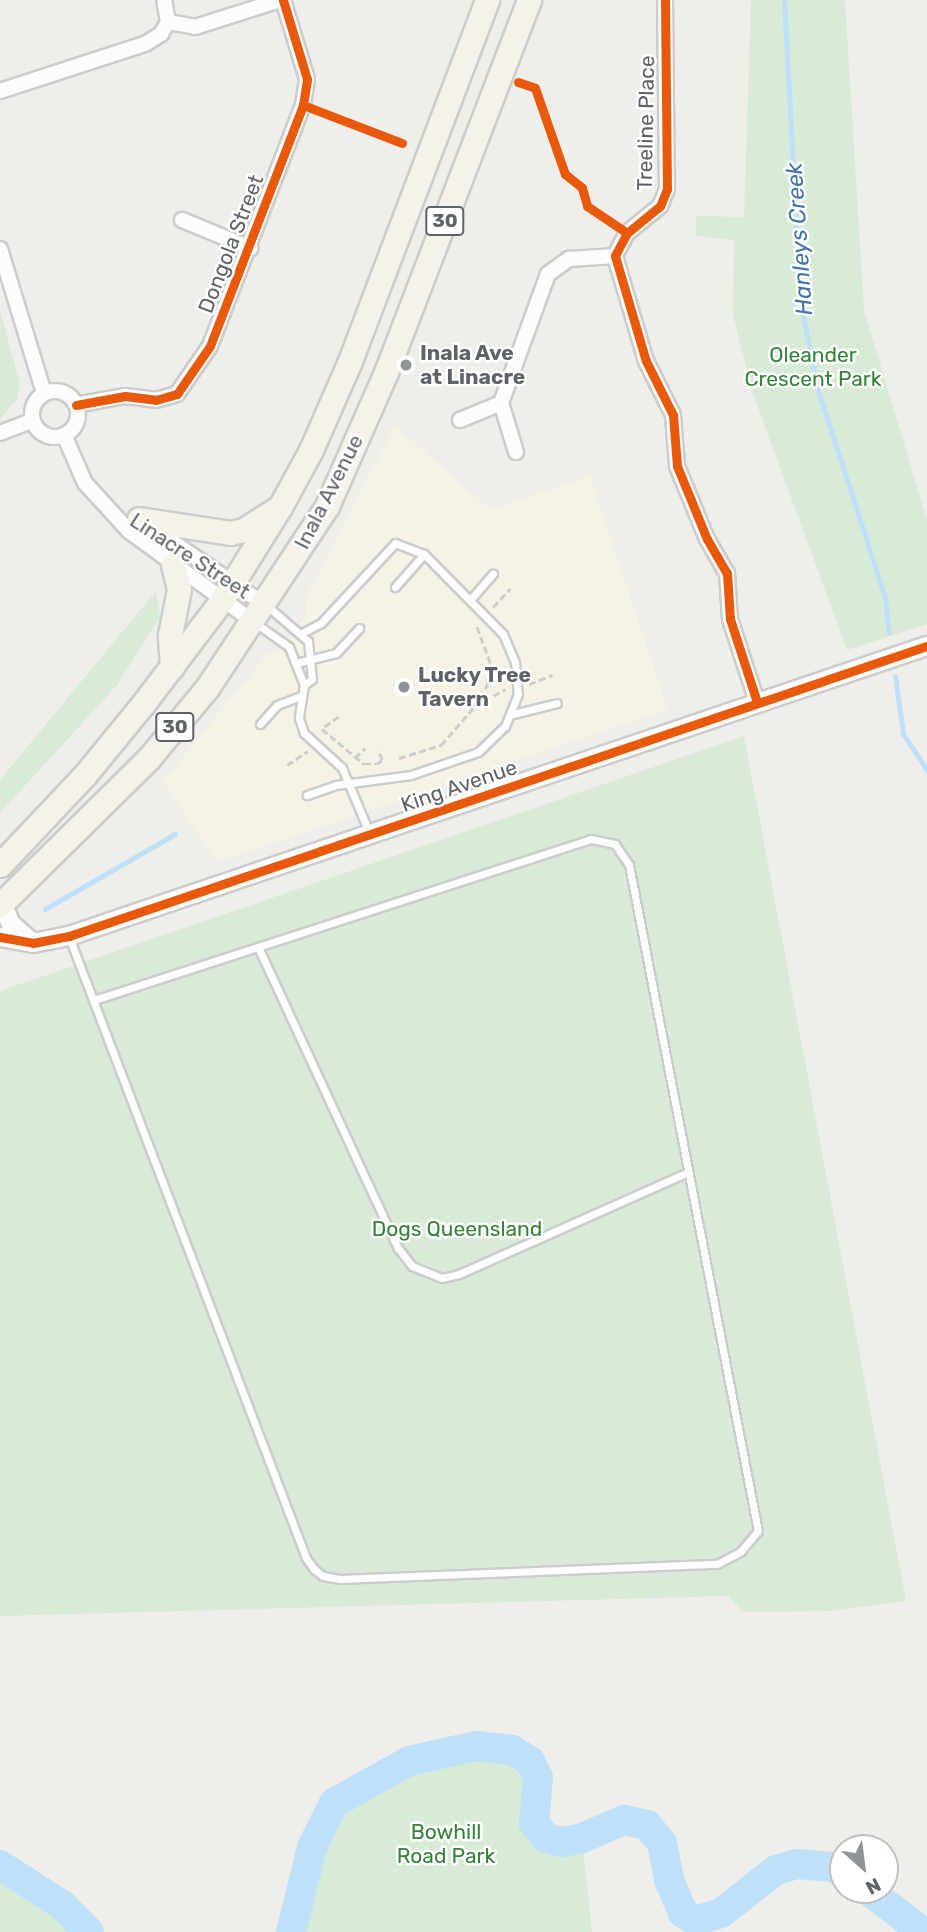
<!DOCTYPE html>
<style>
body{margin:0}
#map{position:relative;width:927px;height:1932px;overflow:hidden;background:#efeeea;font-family:Rubik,sans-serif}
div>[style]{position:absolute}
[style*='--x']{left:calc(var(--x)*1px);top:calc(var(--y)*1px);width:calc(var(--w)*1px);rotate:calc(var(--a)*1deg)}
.commercial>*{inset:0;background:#f7f3e4}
.green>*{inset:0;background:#d8ebd6}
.stream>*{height:5px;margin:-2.5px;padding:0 2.5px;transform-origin:2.5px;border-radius:2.5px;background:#bfe0f9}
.river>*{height:30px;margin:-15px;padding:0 15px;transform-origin:15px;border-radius:15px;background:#bfe0f9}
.path>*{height:2.5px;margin-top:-1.25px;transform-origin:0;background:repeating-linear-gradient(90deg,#cacfcc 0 7px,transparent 0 10.5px)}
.roads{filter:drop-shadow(2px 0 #cbcccc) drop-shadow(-2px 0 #cbcccc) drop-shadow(0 2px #cbcccc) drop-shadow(0 -2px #cbcccc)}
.service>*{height:7px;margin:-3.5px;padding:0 3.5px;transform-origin:3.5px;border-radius:3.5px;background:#fdfcfc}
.minor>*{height:14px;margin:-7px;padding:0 7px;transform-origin:7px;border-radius:7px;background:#fdfcfc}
.minor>.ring{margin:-7px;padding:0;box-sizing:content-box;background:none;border:14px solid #fdfcfc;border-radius:50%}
.tertiary>*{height:18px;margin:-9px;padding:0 9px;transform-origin:9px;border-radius:9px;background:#fdfcfc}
.primary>*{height:23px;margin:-11.5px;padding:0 11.5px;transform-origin:11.5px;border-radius:11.5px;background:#f4f2e9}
.cycleway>*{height:9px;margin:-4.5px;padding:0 4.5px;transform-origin:4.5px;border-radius:4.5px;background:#e8590c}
.dots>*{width:19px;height:19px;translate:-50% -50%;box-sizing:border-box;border:4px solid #fff;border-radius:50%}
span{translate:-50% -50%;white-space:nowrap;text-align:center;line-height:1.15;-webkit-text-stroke:5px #fff;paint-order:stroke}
.shield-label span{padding:2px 5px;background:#fff;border:2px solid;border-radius:5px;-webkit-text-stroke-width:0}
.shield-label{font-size:19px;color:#5f6368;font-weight:700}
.street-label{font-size:21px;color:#5f6368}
.poi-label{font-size:21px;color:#5f6368;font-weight:700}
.left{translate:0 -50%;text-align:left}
.park-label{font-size:21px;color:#348238}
.water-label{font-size:23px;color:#4174aa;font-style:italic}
.north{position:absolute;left:829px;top:1834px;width:70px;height:70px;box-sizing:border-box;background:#fff;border:2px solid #bfc1c3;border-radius:50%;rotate:152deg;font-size:19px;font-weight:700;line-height:28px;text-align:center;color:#5f6368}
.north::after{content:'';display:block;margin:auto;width:24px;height:32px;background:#919496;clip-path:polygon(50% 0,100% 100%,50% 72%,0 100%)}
</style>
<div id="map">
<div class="commercial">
<i style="clip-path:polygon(395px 426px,491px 510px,589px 476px,668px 709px,217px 862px,163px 782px,267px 654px,279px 652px,305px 617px,307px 595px)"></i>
</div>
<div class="green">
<i style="clip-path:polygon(751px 0,845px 0,864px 310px,927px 520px,927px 624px,847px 650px,752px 391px,733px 314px,734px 240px,696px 236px,696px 216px,744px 217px)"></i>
<i style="clip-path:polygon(0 310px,20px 385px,17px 399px,0 419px)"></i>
<i style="clip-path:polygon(156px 591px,160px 617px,117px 685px,0 813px,0 780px)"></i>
<i style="clip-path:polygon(744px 736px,906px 1601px,829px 1611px,743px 1612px,728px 1596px,0 1616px,0 991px)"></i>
<i style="clip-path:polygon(476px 1746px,512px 1750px,530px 1761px,538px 1778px,534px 1823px,546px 1838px,562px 1842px,582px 1838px,592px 1932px,291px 1932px,312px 1847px,334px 1803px,409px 1761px)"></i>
<i style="clip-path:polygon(0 1865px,62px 1905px,89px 1932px,0 1932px)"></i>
</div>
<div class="stream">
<i style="--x:784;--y:0;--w:299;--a:86.9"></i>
<i style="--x:800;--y:299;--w:90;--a:79.1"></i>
<i style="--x:817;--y:387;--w:221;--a:72.1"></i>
<i style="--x:885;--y:597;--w:36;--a:84"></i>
<i style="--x:895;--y:676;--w:59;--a:82.1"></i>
<i style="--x:903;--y:734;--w:43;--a:56.3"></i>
<i style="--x:45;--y:909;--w:150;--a:-30"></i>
</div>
<div class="river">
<i style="--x:0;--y:1865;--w:74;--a:32.8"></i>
<i style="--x:62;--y:1905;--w:38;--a:45"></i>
<i style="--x:868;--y:1890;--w:69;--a:37.4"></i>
<i style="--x:291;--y:1932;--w:88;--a:-76.1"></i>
<i style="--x:312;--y:1847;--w:49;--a:-63.4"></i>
<i style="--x:334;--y:1803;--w:86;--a:-29.2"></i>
<i style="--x:409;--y:1761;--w:69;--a:-12.6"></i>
<i style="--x:476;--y:1746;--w:36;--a:6"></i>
<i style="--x:512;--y:1750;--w:21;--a:31"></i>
<i style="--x:530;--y:1761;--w:19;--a:65"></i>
<i style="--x:538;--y:1778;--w:45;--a:95.1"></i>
<i style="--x:534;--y:1823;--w:19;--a:51"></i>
<i style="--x:546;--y:1838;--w:16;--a:14"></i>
<i style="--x:562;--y:1842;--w:20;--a:-11"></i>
<i style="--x:582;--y:1838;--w:46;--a:-23.2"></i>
<i style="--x:624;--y:1820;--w:24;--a:12"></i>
<i style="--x:647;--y:1825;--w:23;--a:50"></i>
<i style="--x:662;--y:1843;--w:38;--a:79"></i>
<i style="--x:669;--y:1880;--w:36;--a:67"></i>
<i style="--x:683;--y:1913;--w:15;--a:32"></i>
<i style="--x:696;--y:1921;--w:26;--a:-18"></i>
<i style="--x:721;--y:1913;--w:70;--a:-38"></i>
<i style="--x:776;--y:1870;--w:22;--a:-16"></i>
<i style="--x:797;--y:1864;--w:36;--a:5"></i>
<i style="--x:833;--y:1867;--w:12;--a:31"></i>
</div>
<div class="path">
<i style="--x:493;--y:607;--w:25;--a:-47"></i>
<i style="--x:529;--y:684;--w:25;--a:-21"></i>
<i style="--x:475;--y:706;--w:35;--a:-29"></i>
<i style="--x:339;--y:717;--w:21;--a:145"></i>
<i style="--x:322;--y:729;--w:55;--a:39.8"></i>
<i style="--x:364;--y:764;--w:13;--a:0"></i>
<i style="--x:377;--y:764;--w:6;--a:-39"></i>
<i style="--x:382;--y:760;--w:11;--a:-112"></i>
<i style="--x:355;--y:758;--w:14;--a:-45"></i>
<i style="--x:399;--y:758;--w:44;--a:-17.2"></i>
<i style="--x:441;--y:745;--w:50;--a:-49"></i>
<i style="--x:474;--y:707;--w:26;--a:-59"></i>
<i style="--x:487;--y:685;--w:22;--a:-82"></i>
<i style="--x:490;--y:663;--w:40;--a:-110.2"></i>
<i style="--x:287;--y:765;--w:25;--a:-34"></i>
</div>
<div class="roads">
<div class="service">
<i style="--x:395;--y:587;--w:44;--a:-48.7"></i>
<i style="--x:470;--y:600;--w:35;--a:-49"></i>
<i style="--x:266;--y:605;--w:55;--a:40.6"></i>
<i style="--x:308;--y:641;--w:38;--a:84"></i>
<i style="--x:312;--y:679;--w:10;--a:143"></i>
<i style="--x:304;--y:685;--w:33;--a:99"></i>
<i style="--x:299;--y:718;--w:16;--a:72"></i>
<i style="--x:304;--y:733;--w:52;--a:42.6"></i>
<i style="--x:342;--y:768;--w:69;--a:67.1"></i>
<i style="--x:254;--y:622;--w:43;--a:35.5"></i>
<i style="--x:289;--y:647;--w:41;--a:68.5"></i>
<i style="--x:302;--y:633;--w:21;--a:-28"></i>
<i style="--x:321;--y:623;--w:109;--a:-47.2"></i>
<i style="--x:395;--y:543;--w:31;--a:21"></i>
<i style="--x:424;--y:554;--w:112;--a:45.4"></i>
<i style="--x:503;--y:634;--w:30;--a:67"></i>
<i style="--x:515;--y:662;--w:32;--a:85"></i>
<i style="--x:518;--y:694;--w:35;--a:112"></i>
<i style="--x:505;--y:726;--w:37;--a:136"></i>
<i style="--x:478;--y:752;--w:71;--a:161.1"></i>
<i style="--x:411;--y:775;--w:76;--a:172.4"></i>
<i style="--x:336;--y:785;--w:31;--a:161"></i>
<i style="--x:296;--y:663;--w:41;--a:-14"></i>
<i style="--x:336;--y:653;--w:34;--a:-47"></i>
<i style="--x:513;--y:714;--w:45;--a:-14"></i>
<i style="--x:260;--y:724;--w:25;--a:-48"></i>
<i style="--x:277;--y:705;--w:26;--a:-21"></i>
<i style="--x:69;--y:937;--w:665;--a:69.11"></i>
<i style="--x:306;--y:1558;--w:14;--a:54"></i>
<i style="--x:314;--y:1569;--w:11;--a:38"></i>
<i style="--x:323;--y:1576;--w:17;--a:10"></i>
<i style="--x:340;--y:1579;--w:377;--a:-2.3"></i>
<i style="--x:717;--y:1564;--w:27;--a:-28"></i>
<i style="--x:741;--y:1551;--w:26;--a:-50"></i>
<i style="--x:758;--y:1531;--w:678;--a:-100.96"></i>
<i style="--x:629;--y:865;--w:25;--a:-124"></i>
<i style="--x:615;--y:844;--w:25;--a:-168"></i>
<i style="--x:591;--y:839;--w:522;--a:162.05"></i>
<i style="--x:258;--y:947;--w:332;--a:65.1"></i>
<i style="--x:398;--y:1248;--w:23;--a:52"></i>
<i style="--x:412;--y:1266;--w:32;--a:22"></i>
<i style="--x:442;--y:1278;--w:17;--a:-13"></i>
<i style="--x:459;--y:1274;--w:251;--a:-24"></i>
</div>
<div class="minor">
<i style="--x:665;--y:0;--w:189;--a:89.4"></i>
<i style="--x:667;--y:189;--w:18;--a:112"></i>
<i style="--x:660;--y:206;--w:43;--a:140.7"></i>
<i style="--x:627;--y:233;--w:26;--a:118"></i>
<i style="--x:615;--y:256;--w:109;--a:73.6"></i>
<i style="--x:646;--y:361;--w:60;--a:63.4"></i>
<i style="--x:673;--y:415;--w:51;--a:85.5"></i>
<i style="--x:677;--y:466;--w:79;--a:67.7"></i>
<i style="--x:707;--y:539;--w:39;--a:60"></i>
<i style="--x:727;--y:573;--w:46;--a:86.3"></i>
<i style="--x:730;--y:619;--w:87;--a:72"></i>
<i style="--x:168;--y:22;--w:27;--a:10"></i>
<i style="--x:195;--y:27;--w:89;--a:-17.6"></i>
<i style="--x:0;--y:91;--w:152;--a:-18"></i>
<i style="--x:145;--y:44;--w:19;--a:-32"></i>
<i style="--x:161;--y:34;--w:14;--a:-60"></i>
<i style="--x:168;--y:22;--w:22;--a:-100"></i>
<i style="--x:182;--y:220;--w:74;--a:22.4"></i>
<i style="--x:0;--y:249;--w:151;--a:73"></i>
<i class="ring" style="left:32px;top:391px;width:32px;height:32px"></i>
<i style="--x:76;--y:405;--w:50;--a:-10.4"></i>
<i style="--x:125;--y:396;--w:31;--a:7"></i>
<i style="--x:156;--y:400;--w:22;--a:-16"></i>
<i style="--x:177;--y:394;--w:58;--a:-55.5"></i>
<i style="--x:210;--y:346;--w:258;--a:-68.9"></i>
<i style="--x:303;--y:105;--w:26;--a:-81"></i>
<i style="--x:307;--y:79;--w:83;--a:-106.9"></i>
<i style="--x:460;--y:420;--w:44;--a:-22.5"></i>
<i style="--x:0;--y:433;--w:34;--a:-21"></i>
<i style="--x:64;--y:435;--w:52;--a:66.4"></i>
<i style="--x:85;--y:483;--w:65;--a:47.5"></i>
<i style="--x:129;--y:531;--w:155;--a:36.1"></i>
<i style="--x:516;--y:452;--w:51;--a:-107"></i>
<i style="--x:501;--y:403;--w:137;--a:-70"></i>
<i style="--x:548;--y:274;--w:26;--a:-36"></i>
<i style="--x:569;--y:259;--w:46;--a:-3.7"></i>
<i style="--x:145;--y:523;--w:145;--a:34.3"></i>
</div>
<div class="tertiary">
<i style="--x:2;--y:903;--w:23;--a:67"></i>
<i style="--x:11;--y:924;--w:29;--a:41"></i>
<i style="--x:0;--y:937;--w:34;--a:10"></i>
<i style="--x:33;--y:943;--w:37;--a:-11"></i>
<i style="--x:69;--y:936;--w:906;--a:-18.68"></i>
</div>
<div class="primary">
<i style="--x:139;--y:519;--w:92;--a:8.7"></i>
<i style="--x:230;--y:533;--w:14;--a:-12"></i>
<i style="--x:244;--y:530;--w:37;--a:-33"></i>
<i style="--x:172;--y:667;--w:32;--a:-94"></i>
<i style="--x:170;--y:635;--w:47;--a:-78.9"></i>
<i style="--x:179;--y:589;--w:25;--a:-104"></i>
<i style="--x:0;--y:865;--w:122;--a:-46.7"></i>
<i style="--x:84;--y:776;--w:93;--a:-50.7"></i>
<i style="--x:143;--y:704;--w:131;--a:-52.8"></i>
<i style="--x:222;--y:600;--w:110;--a:-58.1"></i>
<i style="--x:280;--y:507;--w:65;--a:-61.5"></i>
<i style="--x:311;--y:450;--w:97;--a:-66.3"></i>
<i style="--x:350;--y:361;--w:386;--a:-69.2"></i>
<i style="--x:0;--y:905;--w:209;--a:-44.6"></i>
<i style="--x:149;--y:758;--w:91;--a:-50.4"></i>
<i style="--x:207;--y:688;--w:218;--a:-56.6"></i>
<i style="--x:327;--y:506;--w:149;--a:-66.2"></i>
<i style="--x:387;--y:370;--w:396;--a:-69"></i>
</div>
</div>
<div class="cycleway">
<i style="--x:665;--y:0;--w:189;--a:89.4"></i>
<i style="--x:667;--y:189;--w:18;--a:112"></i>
<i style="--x:660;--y:206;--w:43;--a:140.7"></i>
<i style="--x:627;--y:233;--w:26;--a:118"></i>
<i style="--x:615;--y:256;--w:109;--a:73.6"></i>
<i style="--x:646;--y:361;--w:60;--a:63.4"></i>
<i style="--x:673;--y:415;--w:51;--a:85.5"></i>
<i style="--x:677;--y:466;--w:79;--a:67.7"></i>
<i style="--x:707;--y:539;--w:39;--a:60"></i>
<i style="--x:727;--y:573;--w:46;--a:86.3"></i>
<i style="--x:730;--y:619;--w:87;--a:72"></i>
<i style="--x:518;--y:82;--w:18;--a:19"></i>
<i style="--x:535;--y:88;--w:91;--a:70.8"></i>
<i style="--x:565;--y:174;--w:22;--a:39"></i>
<i style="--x:582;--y:188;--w:19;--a:74"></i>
<i style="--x:587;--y:206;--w:48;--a:34"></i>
<i style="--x:303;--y:105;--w:106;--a:21"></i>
<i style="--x:76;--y:405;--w:50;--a:-10.4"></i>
<i style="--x:125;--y:396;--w:31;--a:7"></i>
<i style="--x:156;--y:400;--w:22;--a:-16"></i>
<i style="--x:177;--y:394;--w:58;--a:-55.5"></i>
<i style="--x:210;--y:346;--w:258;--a:-68.9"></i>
<i style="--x:303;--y:105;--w:26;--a:-81"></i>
<i style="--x:307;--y:79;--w:83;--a:-106.9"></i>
<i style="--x:0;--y:937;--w:34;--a:10"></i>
<i style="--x:33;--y:943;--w:37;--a:-11"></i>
<i style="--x:69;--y:936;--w:906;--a:-18.68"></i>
</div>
<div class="dots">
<i style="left:406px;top:365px;background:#919496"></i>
<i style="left:404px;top:687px;background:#919496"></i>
</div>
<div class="shield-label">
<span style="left:445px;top:221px">30</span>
<span style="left:175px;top:727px">30</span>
</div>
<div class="street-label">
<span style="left:646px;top:123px;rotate:-89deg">Treeline Place</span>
<span style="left:231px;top:244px;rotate:-69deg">Dongola Street</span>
<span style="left:329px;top:492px;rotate:-63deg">Inala Avenue</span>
<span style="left:190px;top:556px;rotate:33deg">Linacre Street</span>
<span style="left:459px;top:786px;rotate:-19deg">King Avenue</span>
</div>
<div class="poi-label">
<span class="left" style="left:420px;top:365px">Inala Ave<br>at Linacre</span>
<span class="left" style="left:418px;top:687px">Lucky Tree<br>Tavern</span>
</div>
<div class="park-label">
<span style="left:813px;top:367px">Oleander<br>Crescent Park</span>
<span style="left:457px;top:1229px">Dogs Queensland</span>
<span style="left:446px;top:1844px">Bowhill<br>Road Park</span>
</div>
<div class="water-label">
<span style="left:799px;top:239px;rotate:-94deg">Hanleys Creek</span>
</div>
<div class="north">N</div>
</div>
